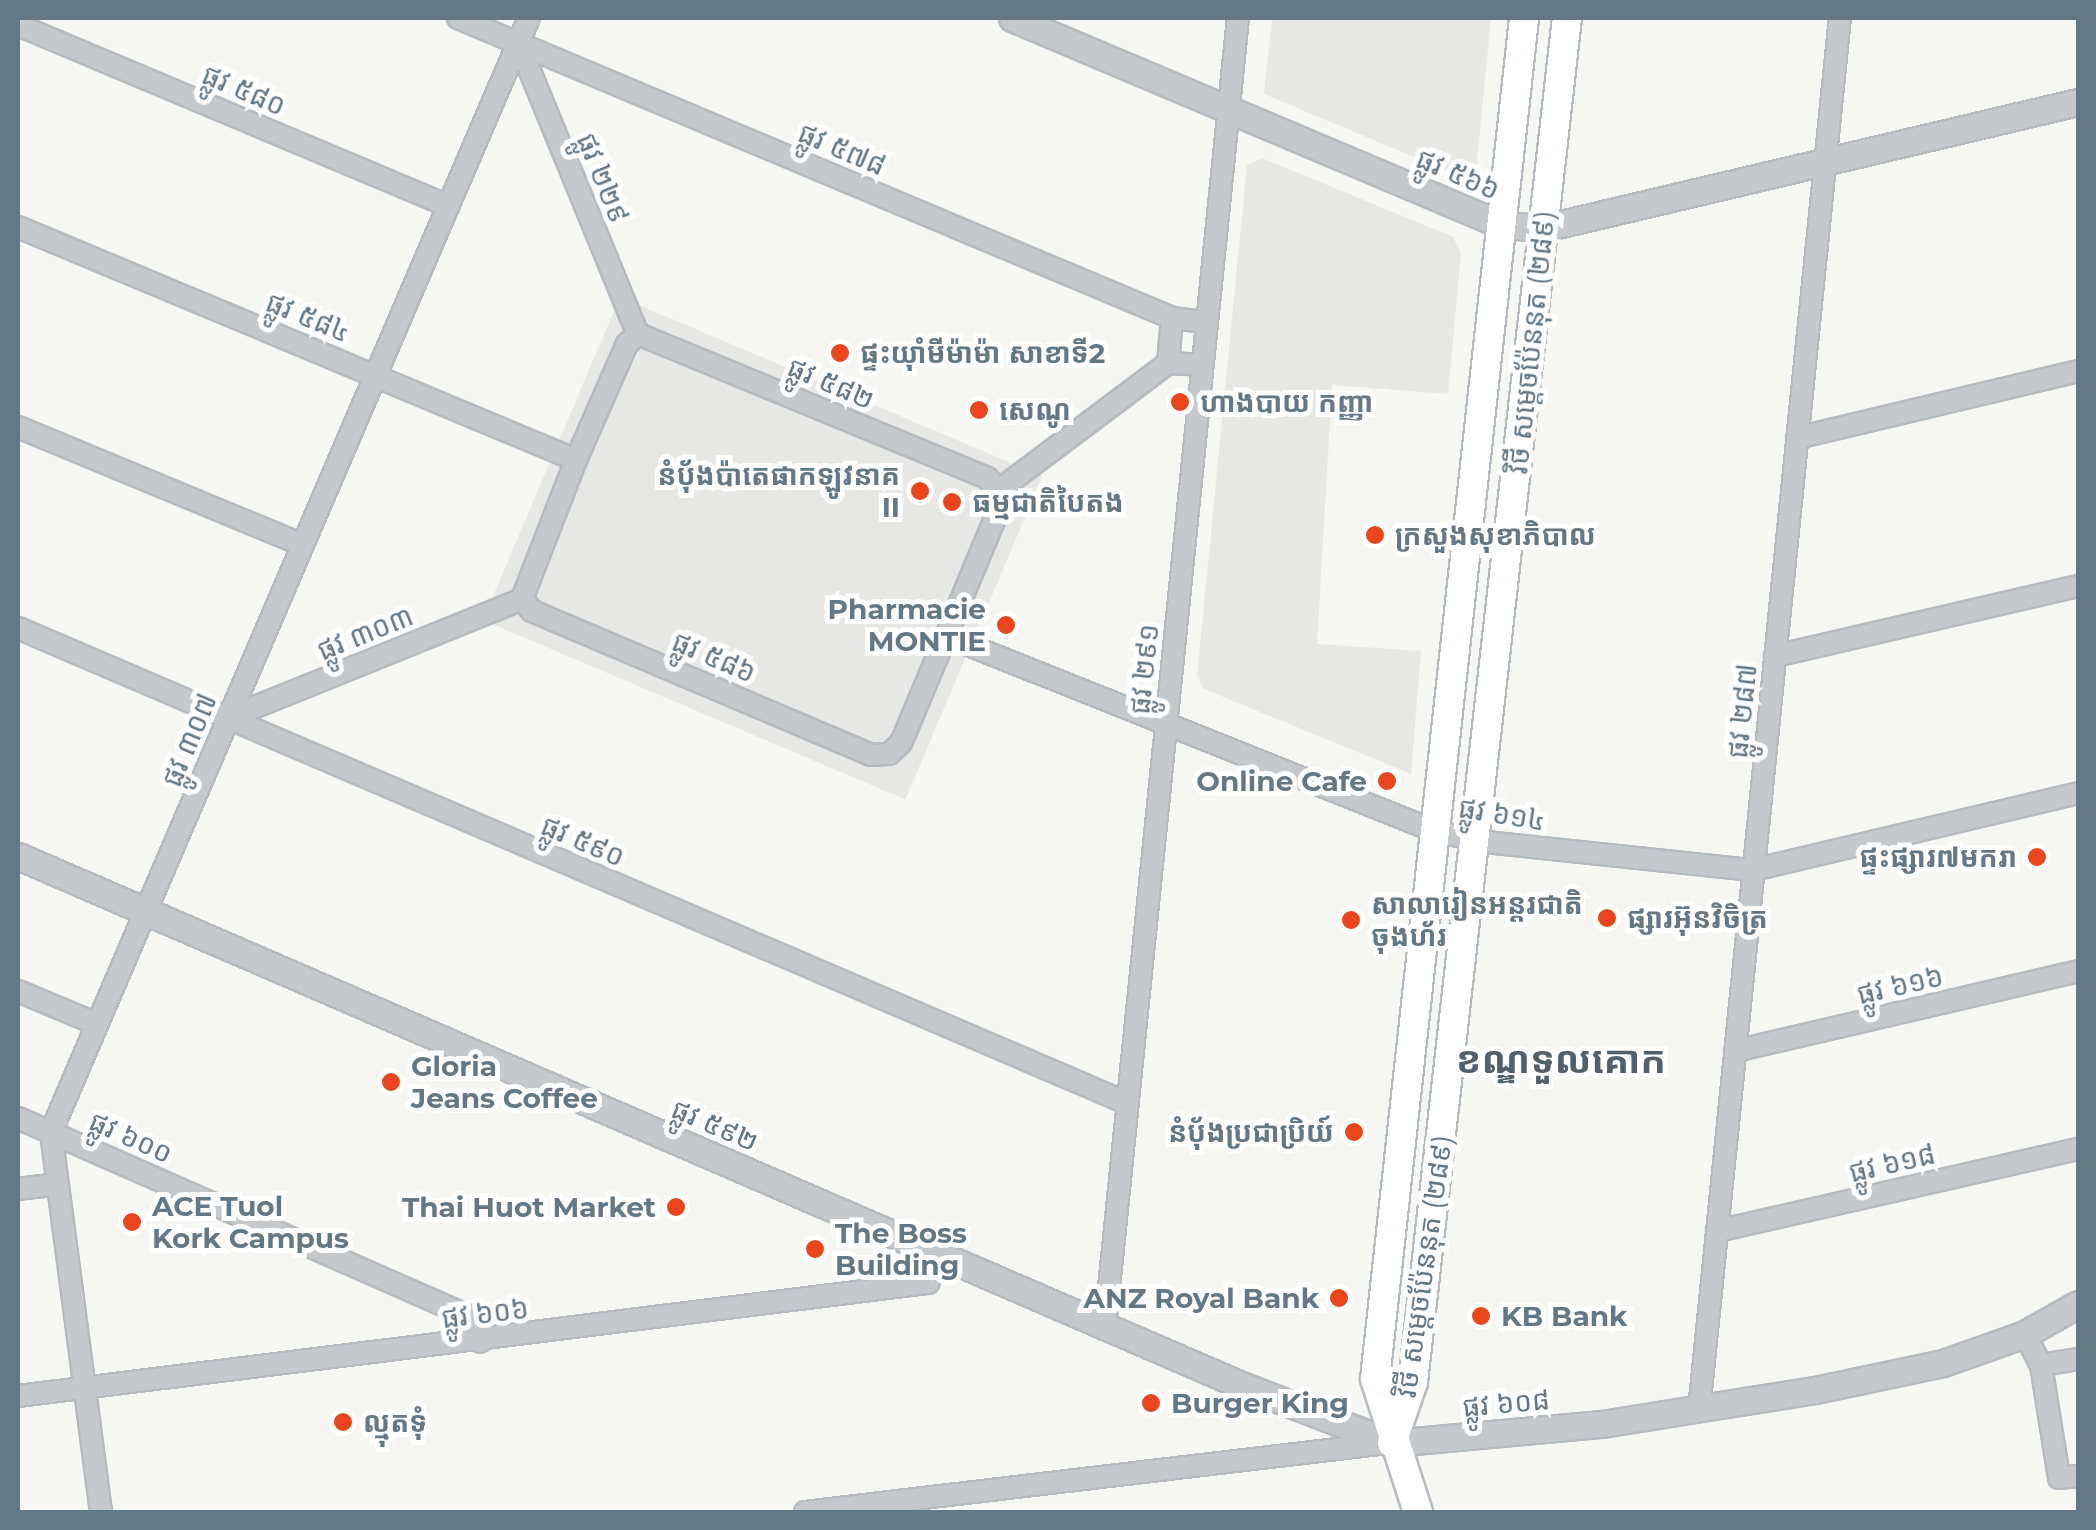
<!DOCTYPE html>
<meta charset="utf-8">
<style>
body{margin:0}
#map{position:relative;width:2096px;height:1530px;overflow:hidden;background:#f6f6f2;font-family:Montserrat,"Noto Sans Khmer",sans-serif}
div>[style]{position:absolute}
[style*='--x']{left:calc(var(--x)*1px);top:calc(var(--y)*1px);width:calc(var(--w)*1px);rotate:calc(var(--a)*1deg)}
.built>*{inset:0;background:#e7e7e5;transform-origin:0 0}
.roads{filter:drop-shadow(2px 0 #b5bbbf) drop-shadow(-2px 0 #b5bbbf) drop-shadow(0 2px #b5bbbf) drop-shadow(0 -2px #b5bbbf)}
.minor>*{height:20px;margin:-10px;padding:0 10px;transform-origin:10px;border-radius:10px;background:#c5c9cc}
.tertiary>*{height:25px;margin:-12.5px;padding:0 12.5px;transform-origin:12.5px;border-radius:12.5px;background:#c5c9cc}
.secondary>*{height:28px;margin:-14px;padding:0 14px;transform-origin:14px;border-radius:14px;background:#fff}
.dots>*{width:28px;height:28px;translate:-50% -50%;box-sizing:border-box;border:5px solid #fff;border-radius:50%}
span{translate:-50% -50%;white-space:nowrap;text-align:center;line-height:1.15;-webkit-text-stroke:10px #fff;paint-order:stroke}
.street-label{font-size:28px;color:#637785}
.poi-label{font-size:28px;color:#637785;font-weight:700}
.left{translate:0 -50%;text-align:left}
.right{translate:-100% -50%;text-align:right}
.district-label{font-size:38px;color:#51606a;font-weight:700}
.frame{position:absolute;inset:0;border:20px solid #637785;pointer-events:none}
</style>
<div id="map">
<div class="built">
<i style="clip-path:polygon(1272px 18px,1491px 18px,1476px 172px,1457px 175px,1264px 94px)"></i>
<i style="clip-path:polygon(1262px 158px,1453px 237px,1461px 253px,1448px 394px,1332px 385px,1317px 644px,1421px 651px,1411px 774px,1204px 689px,1197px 676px,1247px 165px)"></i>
<i style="left:620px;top:297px;width:459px;height:351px;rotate:23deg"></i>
</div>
<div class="roads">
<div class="minor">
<i style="--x:458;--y:18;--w:774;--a:22.79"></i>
<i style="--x:1172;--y:318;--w:34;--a:7"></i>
<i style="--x:18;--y:25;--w:467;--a:22.8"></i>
<i style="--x:518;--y:42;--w:316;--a:67.7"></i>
<i style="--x:18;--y:227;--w:605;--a:22.66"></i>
<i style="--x:638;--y:334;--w:378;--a:22.4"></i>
<i style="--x:987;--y:478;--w:17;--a:45"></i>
<i style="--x:1168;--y:363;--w:45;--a:-84.9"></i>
<i style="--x:18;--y:427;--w:308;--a:22.5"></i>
<i style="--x:1797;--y:438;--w:289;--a:-13.4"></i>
<i style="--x:999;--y:490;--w:211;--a:-36.9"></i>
<i style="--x:1168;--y:363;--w:34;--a:3"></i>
<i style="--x:522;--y:599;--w:16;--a:50"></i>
<i style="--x:532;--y:611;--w:368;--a:23"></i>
<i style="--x:871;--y:755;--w:18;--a:-3"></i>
<i style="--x:889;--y:754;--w:16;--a:-43"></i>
<i style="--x:901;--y:743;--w:116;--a:-67.2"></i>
<i style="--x:946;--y:636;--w:141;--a:-67.4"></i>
<i style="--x:1000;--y:506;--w:16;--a:-94"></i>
<i style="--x:522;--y:599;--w:149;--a:-68.8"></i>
<i style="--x:576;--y:460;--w:127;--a:-66.3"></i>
<i style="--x:627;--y:344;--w:15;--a:-42"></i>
<i style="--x:18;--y:628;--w:1206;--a:23.19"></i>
<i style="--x:946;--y:636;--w:529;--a:21.76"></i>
<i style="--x:1437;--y:832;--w:59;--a:10.7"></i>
<i style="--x:1495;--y:843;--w:259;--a:6"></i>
<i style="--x:1753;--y:870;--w:334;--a:-13.3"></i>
<i style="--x:1775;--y:656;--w:311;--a:-13"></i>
<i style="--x:228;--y:718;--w:317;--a:-22"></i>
<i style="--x:18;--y:991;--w:86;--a:22.7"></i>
<i style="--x:1735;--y:1051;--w:352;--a:-13.1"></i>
<i style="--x:18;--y:1118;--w:501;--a:23.75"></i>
<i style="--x:477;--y:1320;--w:22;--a:82"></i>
<i style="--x:18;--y:1189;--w:39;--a:-7"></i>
<i style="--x:1717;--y:1231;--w:370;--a:-12.8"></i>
<i style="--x:1105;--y:1327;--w:1316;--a:-84.2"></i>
<i style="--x:2025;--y:1334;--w:35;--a:63"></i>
<i style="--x:2041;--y:1365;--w:114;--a:80.9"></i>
<i style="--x:2059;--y:1478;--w:19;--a:-6"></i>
<i style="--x:2041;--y:1365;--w:37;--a:-9"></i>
<i style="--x:18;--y:1396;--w:917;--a:-7.08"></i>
<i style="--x:928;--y:1283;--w:30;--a:-66"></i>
<i style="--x:1699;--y:1410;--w:1399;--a:-84.22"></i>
<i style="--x:101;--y:1512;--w:383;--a:-97.5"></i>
<i style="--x:51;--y:1132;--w:1212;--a:-66.78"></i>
<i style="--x:805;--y:1512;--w:587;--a:-6.75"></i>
</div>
<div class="tertiary">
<i style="--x:1012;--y:18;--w:532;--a:22.9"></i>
<i style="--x:1502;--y:225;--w:42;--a:4.1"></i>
<i style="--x:1544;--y:228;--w:549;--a:-13.28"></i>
<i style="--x:18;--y:856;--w:1333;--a:23.39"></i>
<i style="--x:1241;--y:1385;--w:162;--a:21"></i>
<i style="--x:1392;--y:1443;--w:211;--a:-5.2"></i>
<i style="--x:1602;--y:1424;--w:216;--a:-9.1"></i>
<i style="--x:1815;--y:1390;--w:131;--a:-11.9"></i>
<i style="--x:1943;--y:1363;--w:87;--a:-19.5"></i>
<i style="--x:2025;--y:1334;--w:61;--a:-29.5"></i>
</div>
<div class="secondary">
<i style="--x:1392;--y:1443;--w:65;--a:-71"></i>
<i style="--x:1413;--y:1382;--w:1373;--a:-83.56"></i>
<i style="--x:1418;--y:1512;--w:140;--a:-107.9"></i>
<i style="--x:1375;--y:1379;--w:1369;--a:-83.75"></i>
</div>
</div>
<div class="dots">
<i style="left:840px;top:353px;background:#ed451b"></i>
<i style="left:1180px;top:402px;background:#ed451b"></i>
<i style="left:979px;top:410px;background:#ed451b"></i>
<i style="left:920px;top:491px;background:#ed451b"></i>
<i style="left:952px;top:502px;background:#ed451b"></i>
<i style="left:1375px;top:535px;background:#ed451b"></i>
<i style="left:1006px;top:625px;background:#ed451b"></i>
<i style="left:1387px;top:781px;background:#ed451b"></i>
<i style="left:2037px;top:857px;background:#ed451b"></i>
<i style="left:1607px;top:918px;background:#ed451b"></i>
<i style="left:1351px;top:920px;background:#ed451b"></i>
<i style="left:391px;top:1082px;background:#ed451b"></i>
<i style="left:1354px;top:1132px;background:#ed451b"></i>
<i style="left:676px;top:1207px;background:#ed451b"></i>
<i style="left:132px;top:1222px;background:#ed451b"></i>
<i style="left:815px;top:1249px;background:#ed451b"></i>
<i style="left:1339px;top:1298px;background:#ed451b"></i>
<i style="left:1481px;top:1316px;background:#ed451b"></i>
<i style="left:1151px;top:1403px;background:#ed451b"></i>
<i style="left:343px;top:1422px;background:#ed451b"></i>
</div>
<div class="street-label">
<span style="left:244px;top:90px;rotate:23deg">ផ្លូវ ៥៨០</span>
<span style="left:842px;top:149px;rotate:23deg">ផ្លូវ ៥៧៨</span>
<span style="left:1458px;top:174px;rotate:23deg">ផ្លូវ ៥៦៦</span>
<span style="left:603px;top:178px;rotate:68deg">ផ្លូវ ២២៩</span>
<span style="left:308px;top:317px;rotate:22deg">ផ្លូវ ៥៨៤</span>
<span style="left:1531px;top:342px;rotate:-84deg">វិថី សម្តេចប៉ែននុត (២៨៩)</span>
<span style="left:831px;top:383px;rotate:23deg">ផ្លូវ ៥៨២</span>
<span style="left:365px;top:633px;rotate:-22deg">ផ្លូវ ៣០៣</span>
<span style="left:714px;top:657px;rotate:23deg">ផ្លូវ ៥៨៦</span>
<span style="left:1144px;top:669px;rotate:-84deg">ផ្លូវ ២៩១</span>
<span style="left:1742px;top:711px;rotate:-84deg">ផ្លូវ ២៨៧</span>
<span style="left:189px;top:740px;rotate:-67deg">ផ្លូវ ៣០៧</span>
<span style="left:1502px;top:814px;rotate:9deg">ផ្លូវ ៦១៤</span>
<span style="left:583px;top:841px;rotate:23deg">ផ្លូវ ៥៩០</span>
<span style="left:1900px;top:985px;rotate:-13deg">ផ្លូវ ៦១៦</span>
<span style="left:715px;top:1125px;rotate:23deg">ផ្លូវ ៥៩២</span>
<span style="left:131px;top:1137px;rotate:24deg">ផ្លូវ ៦០០</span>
<span style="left:1892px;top:1163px;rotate:-13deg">ផ្លូវ ៦១៨</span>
<span style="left:1424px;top:1266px;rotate:-82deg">វិថី សម្តេចប៉ែននុត (២៨៩)</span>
<span style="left:485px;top:1313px;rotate:-7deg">ផ្លូវ ៦០៦</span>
<span style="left:1506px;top:1403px;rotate:-5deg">ផ្លូវ ៦០៨</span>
</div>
<div class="poi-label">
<span class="left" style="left:860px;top:353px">ផ្ទះយ៉ាំមីម៉ាម៉ា សាខាទី2</span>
<span class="left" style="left:1200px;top:402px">ហាងបាយ កញ្ញា</span>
<span class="left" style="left:999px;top:410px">សេណូ</span>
<span class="right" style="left:900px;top:491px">នំប៉័ងប៉ាតេផាកឡូវនាគ<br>II</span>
<span class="left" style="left:972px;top:502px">ធម្មជាតិបៃតង</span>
<span class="left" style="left:1395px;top:535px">ក្រសួងសុខាភិបាល</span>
<span class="right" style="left:986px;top:625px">Pharmacie<br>MONTIE</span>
<span class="right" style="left:1367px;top:781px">Online Cafe</span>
<span class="right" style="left:2017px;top:857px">ផ្ទះផ្សារ៧មករា</span>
<span class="left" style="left:1371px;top:920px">សាលារៀនអន្តរជាតិ<br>ចុងហ័រ</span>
<span class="left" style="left:1627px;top:918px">ផ្សារអ៊ុនវិចិត្រ</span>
<span class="left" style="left:411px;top:1082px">Gloria<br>Jeans Coffee</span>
<span class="right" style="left:1334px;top:1132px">នំបុ័ងប្រជាប្រិយ៍</span>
<span class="left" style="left:152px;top:1222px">ACE Tuol<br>Kork Campus</span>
<span class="right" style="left:656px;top:1207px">Thai Huot Market</span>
<span class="left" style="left:835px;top:1249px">The Boss<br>Building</span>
<span class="right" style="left:1319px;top:1298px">ANZ Royal Bank</span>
<span class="left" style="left:1501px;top:1316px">KB Bank</span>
<span class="left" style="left:1171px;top:1403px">Burger King</span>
<span class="left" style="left:363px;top:1422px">ល្មុតទុំ</span>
</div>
<div class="district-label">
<span style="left:1561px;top:1060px">ខណ្ឌទួលគោក</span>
</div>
<div class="frame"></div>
</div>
